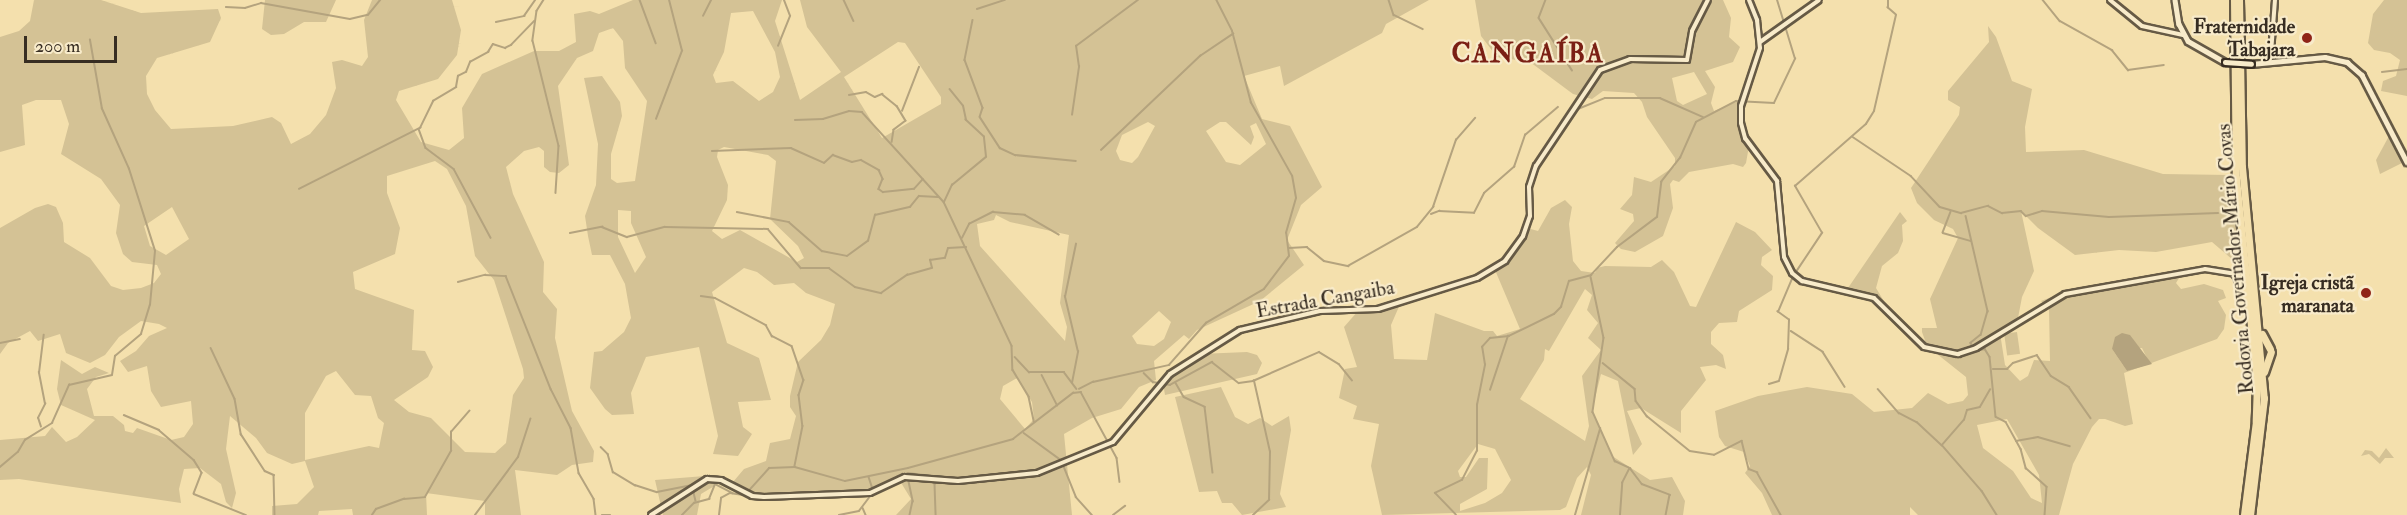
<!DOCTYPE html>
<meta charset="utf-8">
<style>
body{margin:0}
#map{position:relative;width:2407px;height:515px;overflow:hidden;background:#f4e0ad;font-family:"IM FELL Double Pica",serif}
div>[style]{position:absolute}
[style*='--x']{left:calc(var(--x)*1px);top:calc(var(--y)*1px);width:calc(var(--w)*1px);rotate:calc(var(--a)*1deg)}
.green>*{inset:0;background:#d4c295;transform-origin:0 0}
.water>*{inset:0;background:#b4a37e}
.stream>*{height:1.5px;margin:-0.75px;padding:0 0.75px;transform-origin:0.75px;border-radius:0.75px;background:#b4a37e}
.roads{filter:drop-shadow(2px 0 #665a45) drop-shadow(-2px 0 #665a45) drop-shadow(0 2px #665a45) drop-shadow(0 -2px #665a45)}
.tertiary>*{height:4px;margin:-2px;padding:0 2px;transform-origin:2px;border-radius:2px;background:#f8ebca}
.secondary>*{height:4.5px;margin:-2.25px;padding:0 2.25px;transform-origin:2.25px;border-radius:2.25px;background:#f8ebca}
.motorway>*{height:7px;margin:-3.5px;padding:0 3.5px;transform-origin:3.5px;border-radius:3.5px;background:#f4e0ad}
.bridges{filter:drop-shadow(2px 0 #372d22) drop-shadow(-2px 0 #372d22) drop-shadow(0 2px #372d22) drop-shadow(0 -2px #372d22)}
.secondary-bridge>*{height:4.5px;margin:-2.25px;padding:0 2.25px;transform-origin:2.25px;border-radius:2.25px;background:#f8ebca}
.dots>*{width:16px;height:16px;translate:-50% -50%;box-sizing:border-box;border:3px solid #f8ebca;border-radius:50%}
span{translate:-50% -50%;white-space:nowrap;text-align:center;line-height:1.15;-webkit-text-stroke:4.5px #f8ebca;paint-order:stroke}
.poi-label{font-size:20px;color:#372d22;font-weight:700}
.right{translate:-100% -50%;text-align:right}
.street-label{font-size:20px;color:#372d22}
.district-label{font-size:26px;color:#7a1f14;font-weight:700;letter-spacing:1.5px}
.scale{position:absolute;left:24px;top:36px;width:93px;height:27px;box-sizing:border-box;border:3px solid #372d22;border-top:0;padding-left:8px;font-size:18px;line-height:21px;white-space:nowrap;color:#372d22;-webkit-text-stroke:4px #f8ebca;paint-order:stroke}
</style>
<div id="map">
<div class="green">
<i style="clip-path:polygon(evenodd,34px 0,101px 0,141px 13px,218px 9px,221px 18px,210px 42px,157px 58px,146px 76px,147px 94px,155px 110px,171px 129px,233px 126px,272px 117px,281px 123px,291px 144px,310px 134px,326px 115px,336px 88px,332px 62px,342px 60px,362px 66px,368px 57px,364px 20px,372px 0,452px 0,461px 30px,457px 55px,438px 79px,399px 91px,396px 100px,421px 142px,449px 150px,464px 138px,462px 108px,482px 74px,534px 51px,559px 51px,576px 42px,574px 14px,590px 11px,599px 14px,633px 0,782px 0,775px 21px,800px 100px,841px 72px,807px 27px,800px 0,1429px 0,1386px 24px,1382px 33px,1284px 86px,1280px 66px,1244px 76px,1262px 119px,1290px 126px,1322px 187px,1301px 205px,1287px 240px,1304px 265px,1260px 301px,1197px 330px,1189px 339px,1184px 335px,1154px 361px,1156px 380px,1139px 387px,1121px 409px,1092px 418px,1064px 434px,1072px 515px,896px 515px,911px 499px,900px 481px,893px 481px,877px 489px,757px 494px,741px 493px,721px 482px,701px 494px,697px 515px,663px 515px,655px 480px,717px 475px,733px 482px,744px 469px,766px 461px,770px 443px,790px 439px,796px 416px,790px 407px,790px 396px,798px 362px,821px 340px,830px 325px,835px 304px,806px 293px,794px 283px,774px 285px,757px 272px,744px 268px,712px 292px,727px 343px,759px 358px,771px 400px,738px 402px,743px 427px,752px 434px,738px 456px,713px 454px,718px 436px,699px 347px,646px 357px,631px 393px,634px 414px,612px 415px,605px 409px,590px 388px,594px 352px,602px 351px,624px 332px,631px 318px,625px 284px,610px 255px,592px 255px,588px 236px,585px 216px,596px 185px,598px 144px,584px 78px,602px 76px,620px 102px,622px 116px,611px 154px,611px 179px,617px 183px,635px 181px,647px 101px,625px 68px,623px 41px,613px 28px,599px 33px,593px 51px,577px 58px,558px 86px,569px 165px,559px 173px,550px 172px,544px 167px,544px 151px,539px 147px,524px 151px,506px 167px,513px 194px,544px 262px,543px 292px,557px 309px,555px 338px,572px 411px,594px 451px,593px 462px,572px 465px,557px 475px,515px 470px,521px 515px,485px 515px,485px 501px,426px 493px,427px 515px,353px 515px,352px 509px,319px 511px,318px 515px,272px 515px,272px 506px,297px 504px,314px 487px,305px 461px,292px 464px,267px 453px,256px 438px,230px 416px,226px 449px,236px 493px,232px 508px,226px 502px,221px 484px,200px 468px,184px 469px,179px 489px,181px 503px,19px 479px,0 480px,0 440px,45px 436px,52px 427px,66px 442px,77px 437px,95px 420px,61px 405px,57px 389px,61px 360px,82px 374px,95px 367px,109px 373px,96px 377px,87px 389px,94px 416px,113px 416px,124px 425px,125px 431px,133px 433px,137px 428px,171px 440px,184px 437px,193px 424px,191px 401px,161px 407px,151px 391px,147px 366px,128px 372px,120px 361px,136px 351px,149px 336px,167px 328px,159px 324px,141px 321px,119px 337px,105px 355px,90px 363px,66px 353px,60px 334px,38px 341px,30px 331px,8px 343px,0 354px,0 228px,35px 208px,48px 204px,56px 207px,63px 223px,64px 242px,90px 258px,111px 286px,123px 290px,141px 288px,154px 283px,161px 274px,157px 265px,132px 262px,123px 254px,116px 233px,120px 205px,101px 179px,61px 154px,69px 124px,61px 100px,36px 100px,22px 105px,25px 145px,0 152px,0 37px,19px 31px,30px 21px,34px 0,753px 11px,775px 52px,780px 77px,773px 92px,759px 101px,733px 81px,716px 83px,713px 75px,724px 52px,731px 13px,753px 11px,34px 0,898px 42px,905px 43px,941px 97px,941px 104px,882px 138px,844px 77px,898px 42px,34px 0,1148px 122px,1155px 126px,1138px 157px,1132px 163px,1120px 160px,1116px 151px,1122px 135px,1148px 122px,34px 0,1220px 122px,1226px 122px,1251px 145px,1254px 137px,1250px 126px,1256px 123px,1266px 144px,1240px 165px,1226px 162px,1206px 131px,1220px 122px,34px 0,724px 147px,768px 155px,776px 161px,770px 219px,798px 246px,804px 258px,797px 262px,740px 230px,722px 239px,712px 231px,727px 200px,728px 185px,717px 157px,718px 150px,724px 147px,34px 0,435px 161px,447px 169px,466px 206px,475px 256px,494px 280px,523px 369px,524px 378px,513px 395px,506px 443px,495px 453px,465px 452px,431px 418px,409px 412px,394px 400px,428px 377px,433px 367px,425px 351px,412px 350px,414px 310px,355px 289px,353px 272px,395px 254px,400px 228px,387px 193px,387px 176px,435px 161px,34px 0,172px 207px,189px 239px,166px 255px,150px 246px,144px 226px,172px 207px,34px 0,618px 210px,631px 211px,631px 223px,646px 257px,635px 273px,618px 237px,618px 210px,34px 0,996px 215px,1010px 222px,1069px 235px,1060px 303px,1067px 327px,1065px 341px,980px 246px,977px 224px,994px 220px,996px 215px,34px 0,1159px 311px,1171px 322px,1164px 339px,1154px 346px,1137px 344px,1132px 336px,1159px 311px,34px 0,336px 371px,355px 395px,371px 396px,378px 418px,384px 423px,379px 448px,369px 446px,305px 460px,305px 413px,326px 376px,336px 371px,34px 0,1017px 378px,1032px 402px,1034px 419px,1025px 429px,1000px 399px,1003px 386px,1017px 378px)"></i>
<i style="clip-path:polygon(265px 0,336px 0,326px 22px,304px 22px,284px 34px,271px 35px,262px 29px)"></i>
<i style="clip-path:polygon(evenodd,1475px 0,1723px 0,1731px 18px,1729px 37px,1740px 47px,1733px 62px,1705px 71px,1715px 87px,1711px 103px,1714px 111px,1741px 100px,1741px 129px,1749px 146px,1746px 163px,1743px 167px,1733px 164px,1689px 172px,1679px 182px,1673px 180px,1670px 184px,1673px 208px,1663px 236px,1635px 252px,1621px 249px,1615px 243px,1634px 221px,1633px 214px,1620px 209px,1632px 195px,1634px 177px,1651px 182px,1675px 166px,1675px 158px,1647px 117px,1642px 102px,1634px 93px,1603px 91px,1592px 99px,1573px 94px,1530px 62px,1497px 57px,1481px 36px,1475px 0,1694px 72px,1707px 94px,1683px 105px,1677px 101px,1672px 78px,1694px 72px)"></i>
<i style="clip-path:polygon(2384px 0,2407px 0,2407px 96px,2381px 91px,2383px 81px,2396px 76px,2400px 60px,2390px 53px,2374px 50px,2368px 43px,2373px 14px)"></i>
<i style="clip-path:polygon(evenodd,1988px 26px,1996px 37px,2012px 81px,2032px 89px,2025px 127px,2026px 152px,2084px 150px,2163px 174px,2229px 175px,2240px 258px,2233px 260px,2212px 242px,2156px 252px,2119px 250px,2075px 255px,2038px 228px,2021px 211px,2034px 271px,2022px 297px,2018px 318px,2000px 333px,2005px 365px,2020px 381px,2028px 376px,2034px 360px,2050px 361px,2049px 309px,2041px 301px,2078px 287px,2184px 270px,2176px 283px,2181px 289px,2204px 284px,2223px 290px,2226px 298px,2218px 301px,2226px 315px,2224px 329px,2217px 339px,2124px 373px,2133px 424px,2125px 426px,2105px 419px,2099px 419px,2092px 427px,2073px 464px,2059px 515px,1918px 515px,1910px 507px,1910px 515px,1772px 515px,1762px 493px,1745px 473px,1750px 466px,1744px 452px,1725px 446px,1719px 437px,1715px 411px,1758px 396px,1807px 387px,1852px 394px,1874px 412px,1912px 408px,1928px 393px,1948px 404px,1963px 401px,1968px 395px,1966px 377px,1927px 346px,1922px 332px,1922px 328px,1937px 328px,1930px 299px,1958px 238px,1953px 229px,1934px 220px,1917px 203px,1911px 188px,1959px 115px,1960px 107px,1948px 100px,1948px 91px,1989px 42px,1988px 26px,2142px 348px,2149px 362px,2127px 371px,2112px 349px,2142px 348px,1988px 26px,2007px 419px,2039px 475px,2042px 503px,2031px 498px,2013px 471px,1983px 448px,1977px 425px,2007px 419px)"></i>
<i style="clip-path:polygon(2389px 136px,2404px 162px,2380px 174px,2376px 160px)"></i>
<i style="clip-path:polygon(evenodd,1565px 200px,1572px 207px,1569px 224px,1573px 261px,1581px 271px,1595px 273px,1597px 268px,1605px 266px,1651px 267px,1662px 260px,1674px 272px,1690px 306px,1696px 307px,1736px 222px,1755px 232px,1772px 250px,1762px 257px,1761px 265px,1773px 276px,1772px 290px,1739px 311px,1737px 322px,1719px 323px,1711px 332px,1711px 344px,1723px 355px,1726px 369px,1716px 365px,1700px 367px,1706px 380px,1681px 411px,1681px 433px,1641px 408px,1627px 411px,1642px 444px,1633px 455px,1618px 381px,1601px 374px,1592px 410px,1612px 456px,1650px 480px,1672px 477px,1685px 501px,1683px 515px,1581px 515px,1591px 475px,1587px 467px,1577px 478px,1566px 507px,1560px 510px,1382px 515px,1371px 466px,1379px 424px,1353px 419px,1357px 406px,1339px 398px,1345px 369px,1357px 367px,1344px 327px,1358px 311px,1401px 302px,1391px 325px,1394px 359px,1427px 360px,1435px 313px,1484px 331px,1493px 331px,1497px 336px,1520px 329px,1495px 270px,1527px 228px,1538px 231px,1551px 208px,1565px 200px,1585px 289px,1592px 295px,1587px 310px,1598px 323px,1588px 338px,1601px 350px,1582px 376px,1589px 426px,1585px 441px,1520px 399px,1544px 360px,1545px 349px,1549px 351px,1585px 289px,1565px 200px,1478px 444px,1495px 449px,1511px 480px,1502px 493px,1485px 503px,1460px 511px,1460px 504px,1487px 489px,1488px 458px,1479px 458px,1466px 477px,1460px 477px,1458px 471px,1478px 444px)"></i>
<i style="clip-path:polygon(1900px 212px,1907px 221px,1902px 225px,1903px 241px,1898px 253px,1882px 266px,1876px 288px,1885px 303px,1874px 295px,1848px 288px)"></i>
<i style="left:2017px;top:332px;width:22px;height:13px;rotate:82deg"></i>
<i style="clip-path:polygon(1247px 352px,1257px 355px,1262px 363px,1257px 374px,1165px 395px,1163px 383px,1189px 368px,1200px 354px)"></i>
<i style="clip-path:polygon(1221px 387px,1235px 417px,1248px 424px,1260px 418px,1272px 426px,1289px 416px,1291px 430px,1280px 494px,1286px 507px,1242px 515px,1232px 503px,1222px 503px,1217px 491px,1199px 492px,1175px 397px)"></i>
<i style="clip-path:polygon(2386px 448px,2394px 458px,2385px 458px,2380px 464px,2369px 454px,2361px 456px,2365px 450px,2372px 451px,2379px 458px)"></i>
</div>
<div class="water">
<i style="clip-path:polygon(2122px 333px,2130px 335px,2152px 364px,2127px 371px,2112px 349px,2115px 337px)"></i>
</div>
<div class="stream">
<i style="--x:544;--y:0;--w:13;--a:122"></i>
<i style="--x:537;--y:11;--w:30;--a:98"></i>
<i style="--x:533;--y:41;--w:108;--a:76.1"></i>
<i style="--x:559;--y:146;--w:47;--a:93.7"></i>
<i style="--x:640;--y:0;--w:46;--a:69.6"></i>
<i style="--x:844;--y:0;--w:23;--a:65"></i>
<i style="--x:1389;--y:0;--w:16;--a:72"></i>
<i style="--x:1394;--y:15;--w:32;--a:26"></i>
<i style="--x:1546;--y:0;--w:19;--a:111"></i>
<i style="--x:1539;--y:18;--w:62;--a:57.6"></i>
<i style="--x:2043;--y:0;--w:27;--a:51"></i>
<i style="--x:2060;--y:21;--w:60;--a:29.1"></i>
<i style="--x:2112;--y:50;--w:26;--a:51"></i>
<i style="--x:2128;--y:70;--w:36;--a:-8"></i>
<i style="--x:226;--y:7;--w:19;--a:3"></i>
<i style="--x:245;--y:8;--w:17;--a:-17"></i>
<i style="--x:261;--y:3;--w:90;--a:10.2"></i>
<i style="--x:350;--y:19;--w:18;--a:-13"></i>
<i style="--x:368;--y:15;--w:19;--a:-51"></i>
<i style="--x:977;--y:9;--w:29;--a:-18"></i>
<i style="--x:703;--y:16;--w:18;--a:-63"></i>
<i style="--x:973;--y:20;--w:41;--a:101.3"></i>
<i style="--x:965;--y:60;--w:51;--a:69.4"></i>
<i style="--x:983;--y:108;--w:9;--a:108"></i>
<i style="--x:980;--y:117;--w:37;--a:57"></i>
<i style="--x:1000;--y:148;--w:17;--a:25"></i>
<i style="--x:1015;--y:155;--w:61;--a:5.6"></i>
<i style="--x:496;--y:22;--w:29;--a:-12"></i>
<i style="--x:524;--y:16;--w:19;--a:-55"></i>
<i style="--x:778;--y:46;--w:32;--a:-68"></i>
<i style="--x:790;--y:16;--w:17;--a:-111"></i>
<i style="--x:2382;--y:72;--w:25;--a:-7"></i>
<i style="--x:849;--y:95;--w:17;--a:-10"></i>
<i style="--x:866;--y:92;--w:10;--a:29"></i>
<i style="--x:875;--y:97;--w:8;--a:-23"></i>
<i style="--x:882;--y:94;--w:19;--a:39"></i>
<i style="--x:897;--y:106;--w:17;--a:59"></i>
<i style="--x:906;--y:121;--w:15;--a:143"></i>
<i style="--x:894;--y:130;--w:12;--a:99"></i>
<i style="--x:1578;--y:109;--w:29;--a:-22"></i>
<i style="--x:1605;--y:98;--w:55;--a:0"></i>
<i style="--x:1660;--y:98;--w:47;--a:23.8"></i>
<i style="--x:902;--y:111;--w:47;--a:-68.9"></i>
<i style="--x:1072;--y:115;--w:49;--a:-81.7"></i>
<i style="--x:1079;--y:67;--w:21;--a:-98"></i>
<i style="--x:1076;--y:46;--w:77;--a:-36.6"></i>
<i style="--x:656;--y:119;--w:73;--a:-69.1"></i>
<i style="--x:682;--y:51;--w:53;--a:-104.3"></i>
<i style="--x:795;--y:120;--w:28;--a:-2"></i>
<i style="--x:823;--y:119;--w:27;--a:-17"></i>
<i style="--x:849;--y:111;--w:13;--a:4"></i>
<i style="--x:862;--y:112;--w:122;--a:47.7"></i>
<i style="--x:944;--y:202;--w:159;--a:64.7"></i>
<i style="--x:1012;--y:346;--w:24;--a:88"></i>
<i style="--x:1013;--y:370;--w:31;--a:59"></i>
<i style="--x:1029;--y:397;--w:25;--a:78"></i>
<i style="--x:419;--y:129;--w:20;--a:70"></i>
<i style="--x:426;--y:148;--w:35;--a:37"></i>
<i style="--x:454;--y:169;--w:78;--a:61.8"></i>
<i style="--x:1853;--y:137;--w:70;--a:33.9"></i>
<i style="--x:1911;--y:176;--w:42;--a:46.9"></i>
<i style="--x:1940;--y:207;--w:22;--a:16"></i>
<i style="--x:1961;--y:213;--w:28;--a:-15"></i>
<i style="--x:1988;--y:206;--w:16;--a:27"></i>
<i style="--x:2002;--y:213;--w:19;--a:-6"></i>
<i style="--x:2021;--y:211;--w:7;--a:45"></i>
<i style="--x:2026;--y:216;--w:17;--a:-17"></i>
<i style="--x:2042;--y:211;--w:67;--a:5.1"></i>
<i style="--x:2109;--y:217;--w:109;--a:-2.1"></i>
<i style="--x:1101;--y:150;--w:137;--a:-43.5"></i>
<i style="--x:1200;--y:56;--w:40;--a:-34"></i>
<i style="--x:712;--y:151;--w:79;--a:-2.2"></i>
<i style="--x:791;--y:148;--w:36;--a:24"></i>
<i style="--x:824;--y:163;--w:12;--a:-42"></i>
<i style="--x:833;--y:155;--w:20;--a:20"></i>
<i style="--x:852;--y:162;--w:9;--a:-13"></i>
<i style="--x:861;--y:160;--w:21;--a:29"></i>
<i style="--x:879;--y:170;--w:10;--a:66"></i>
<i style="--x:883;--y:179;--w:11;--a:112"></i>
<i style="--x:879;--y:189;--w:5;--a:37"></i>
<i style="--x:883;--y:192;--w:31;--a:-6"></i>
<i style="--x:914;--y:189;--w:13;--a:-48"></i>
<i style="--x:299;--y:189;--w:136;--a:-26.8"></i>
<i style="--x:420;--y:128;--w:30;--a:-64"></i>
<i style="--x:433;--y:101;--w:27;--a:-31"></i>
<i style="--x:456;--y:87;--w:11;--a:-80"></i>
<i style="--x:458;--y:76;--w:9;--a:-27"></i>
<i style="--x:466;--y:72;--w:11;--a:-68"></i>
<i style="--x:470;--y:62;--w:21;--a:-29"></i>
<i style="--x:488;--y:52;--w:9;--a:-58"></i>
<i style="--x:493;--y:44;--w:13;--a:18"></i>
<i style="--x:505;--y:48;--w:7;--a:-27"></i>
<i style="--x:511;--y:45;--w:33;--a:-46"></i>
<i style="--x:944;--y:202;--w:19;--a:-65"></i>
<i style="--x:952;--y:185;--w:44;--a:-39.5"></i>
<i style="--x:986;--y:157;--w:20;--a:-96"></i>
<i style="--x:984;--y:137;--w:25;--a:-137"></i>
<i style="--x:966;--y:120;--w:14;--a:-102"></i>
<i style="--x:963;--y:106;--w:21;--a:-129"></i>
<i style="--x:737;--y:212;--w:53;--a:10.9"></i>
<i style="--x:789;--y:222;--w:44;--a:41.3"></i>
<i style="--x:822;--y:251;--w:25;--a:11"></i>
<i style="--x:847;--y:256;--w:26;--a:-36"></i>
<i style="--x:868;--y:241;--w:27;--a:-75"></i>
<i style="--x:875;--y:215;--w:36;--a:-13"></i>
<i style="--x:910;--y:207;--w:14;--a:-51"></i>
<i style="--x:919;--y:196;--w:19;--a:3"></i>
<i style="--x:1951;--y:212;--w:22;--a:111"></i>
<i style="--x:1943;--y:233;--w:29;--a:16"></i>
<i style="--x:1431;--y:214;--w:9;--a:-21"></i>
<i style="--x:1439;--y:211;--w:35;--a:3"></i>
<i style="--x:1474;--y:213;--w:22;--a:-63"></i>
<i style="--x:1484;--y:193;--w:40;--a:-41"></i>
<i style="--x:1514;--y:167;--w:34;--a:-71"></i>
<i style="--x:1525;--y:135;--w:43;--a:-40.3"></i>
<i style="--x:1966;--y:216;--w:98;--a:77"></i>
<i style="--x:1988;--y:311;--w:25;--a:106"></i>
<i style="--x:1981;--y:335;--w:13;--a:141"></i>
<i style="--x:1971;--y:343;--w:9;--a:63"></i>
<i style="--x:1975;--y:351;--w:10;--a:-11"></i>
<i style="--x:1985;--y:349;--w:9;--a:58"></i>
<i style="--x:1990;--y:357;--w:60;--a:84.3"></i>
<i style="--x:1996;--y:417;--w:11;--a:27"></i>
<i style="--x:2006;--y:422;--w:31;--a:61"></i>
<i style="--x:2021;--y:449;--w:20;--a:75"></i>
<i style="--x:2026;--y:468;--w:28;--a:42"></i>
<i style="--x:2047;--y:487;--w:28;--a:94"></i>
<i style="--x:570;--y:233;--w:33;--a:-11"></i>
<i style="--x:602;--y:227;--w:27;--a:22"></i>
<i style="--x:627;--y:237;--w:39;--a:-15"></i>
<i style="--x:665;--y:227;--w:103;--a:1.1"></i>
<i style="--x:768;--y:229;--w:51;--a:49.8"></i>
<i style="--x:801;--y:268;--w:28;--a:0"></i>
<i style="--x:829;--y:268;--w:32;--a:36"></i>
<i style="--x:855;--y:287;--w:27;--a:13"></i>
<i style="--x:881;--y:293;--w:32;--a:-35"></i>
<i style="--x:907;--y:275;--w:26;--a:-16"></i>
<i style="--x:932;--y:268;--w:8;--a:-104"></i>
<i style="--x:930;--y:260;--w:15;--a:-8"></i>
<i style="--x:945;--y:258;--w:10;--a:-73"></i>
<i style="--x:948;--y:248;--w:18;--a:-3"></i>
<i style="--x:962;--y:238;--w:16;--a:-63"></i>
<i style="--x:969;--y:224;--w:27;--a:-27"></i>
<i style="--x:993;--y:212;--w:32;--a:5"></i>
<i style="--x:1025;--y:215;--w:39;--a:30"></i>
<i style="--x:1289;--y:248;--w:18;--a:-3"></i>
<i style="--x:1307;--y:247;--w:22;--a:39"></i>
<i style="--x:1324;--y:261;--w:25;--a:12"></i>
<i style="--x:1348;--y:266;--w:79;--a:-29.5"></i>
<i style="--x:1417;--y:227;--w:26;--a:-51"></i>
<i style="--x:1433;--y:207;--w:71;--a:-71.1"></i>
<i style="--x:1456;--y:140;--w:29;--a:-49"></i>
<i style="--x:1796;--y:272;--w:47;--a:-56.3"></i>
<i style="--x:1822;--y:233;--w:54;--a:-119.9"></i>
<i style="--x:1795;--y:186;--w:94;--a:-41.1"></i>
<i style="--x:1866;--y:124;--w:15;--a:-58"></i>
<i style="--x:1874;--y:111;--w:98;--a:-77.1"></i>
<i style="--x:1896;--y:15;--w:11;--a:-139"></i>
<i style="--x:1888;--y:8;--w:8;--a:-90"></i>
<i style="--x:1591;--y:277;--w:62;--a:78"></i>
<i style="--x:1604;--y:338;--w:75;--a:98.5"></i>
<i style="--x:1593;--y:412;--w:54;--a:65.8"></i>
<i style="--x:1615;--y:461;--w:17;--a:25"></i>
<i style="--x:1630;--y:468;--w:20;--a:53"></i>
<i style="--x:1642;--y:484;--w:30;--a:21"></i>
<i style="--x:1670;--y:495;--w:20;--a:101"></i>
<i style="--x:458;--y:282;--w:28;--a:-15"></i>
<i style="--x:485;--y:275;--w:21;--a:3"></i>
<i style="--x:506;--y:276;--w:122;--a:68.3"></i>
<i style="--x:551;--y:389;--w:44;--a:62.9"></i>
<i style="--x:571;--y:428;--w:46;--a:79.9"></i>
<i style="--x:579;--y:473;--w:30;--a:60"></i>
<i style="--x:594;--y:499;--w:16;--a:83"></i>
<i style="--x:701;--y:296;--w:14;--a:8"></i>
<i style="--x:715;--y:298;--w:58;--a:27.9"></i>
<i style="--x:766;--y:325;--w:13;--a:61"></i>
<i style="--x:772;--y:336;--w:22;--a:27"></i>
<i style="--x:792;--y:346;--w:36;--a:71"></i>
<i style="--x:804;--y:380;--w:16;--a:108"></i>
<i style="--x:799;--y:395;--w:31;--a:83"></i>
<i style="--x:803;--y:426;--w:41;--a:101.3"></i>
<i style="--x:1791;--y:331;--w:38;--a:33"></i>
<i style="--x:1823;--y:352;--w:41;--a:57.8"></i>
<i style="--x:0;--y:343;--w:20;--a:-11"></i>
<i style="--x:211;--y:348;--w:56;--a:64.8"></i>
<i style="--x:235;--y:399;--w:36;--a:80"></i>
<i style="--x:241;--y:434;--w:44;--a:57"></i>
<i style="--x:265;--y:471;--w:10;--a:24"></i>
<i style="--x:274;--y:475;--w:40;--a:88.6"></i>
<i style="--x:1015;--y:357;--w:21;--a:47"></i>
<i style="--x:1029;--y:372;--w:35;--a:0"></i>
<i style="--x:1064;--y:372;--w:21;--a:53"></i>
<i style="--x:1603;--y:363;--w:41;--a:39.1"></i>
<i style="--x:1635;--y:389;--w:12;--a:85"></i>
<i style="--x:1636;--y:401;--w:19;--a:54"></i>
<i style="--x:1647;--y:416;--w:55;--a:39.1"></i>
<i style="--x:1690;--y:451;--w:24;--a:9"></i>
<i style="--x:1714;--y:455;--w:31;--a:-27"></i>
<i style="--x:1742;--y:441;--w:29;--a:76"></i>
<i style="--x:1749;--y:469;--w:9;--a:21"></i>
<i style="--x:1757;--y:472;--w:49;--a:60.8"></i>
<i style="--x:1993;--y:369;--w:14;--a:0"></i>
<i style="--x:2007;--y:369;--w:8;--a:-45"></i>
<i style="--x:2013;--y:363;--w:25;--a:-18"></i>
<i style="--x:2037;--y:355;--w:25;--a:56"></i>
<i style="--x:2051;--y:376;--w:21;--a:31"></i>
<i style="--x:2069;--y:387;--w:38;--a:55"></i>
<i style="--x:1144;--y:373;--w:13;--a:45"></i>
<i style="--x:1153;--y:382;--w:17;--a:10"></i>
<i style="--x:1170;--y:385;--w:48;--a:-28.7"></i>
<i style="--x:1212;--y:362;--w:34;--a:38"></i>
<i style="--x:1239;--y:383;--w:14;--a:-8"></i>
<i style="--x:1253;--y:381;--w:72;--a:-23.7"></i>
<i style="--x:1319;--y:352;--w:23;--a:31"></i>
<i style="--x:1339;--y:364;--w:21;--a:51"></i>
<i style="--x:1042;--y:375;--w:34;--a:63"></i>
<i style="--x:1072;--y:383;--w:32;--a:-79"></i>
<i style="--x:1078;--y:352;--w:57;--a:-103.3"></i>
<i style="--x:1065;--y:297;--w:54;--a:-78.3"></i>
<i style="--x:1176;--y:383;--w:16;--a:60"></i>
<i style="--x:1184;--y:397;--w:23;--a:25"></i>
<i style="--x:1205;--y:407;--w:66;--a:83.1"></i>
<i style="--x:1769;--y:384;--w:10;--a:-17"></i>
<i style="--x:1779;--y:381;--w:33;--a:-74"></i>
<i style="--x:1788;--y:349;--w:29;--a:-88"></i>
<i style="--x:1789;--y:320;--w:14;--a:-144"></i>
<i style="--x:1778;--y:312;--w:38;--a:-67"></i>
<i style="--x:1079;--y:389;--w:16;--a:-27"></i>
<i style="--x:1093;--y:382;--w:78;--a:-12.6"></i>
<i style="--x:1169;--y:365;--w:56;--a:-48.6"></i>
<i style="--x:1206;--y:323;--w:67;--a:-30.4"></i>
<i style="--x:1264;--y:289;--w:41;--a:-52.9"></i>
<i style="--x:1289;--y:256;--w:23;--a:-97"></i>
<i style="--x:1286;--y:233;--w:36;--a:-74"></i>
<i style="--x:1296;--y:198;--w:22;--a:-100"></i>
<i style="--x:1292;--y:176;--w:84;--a:-119.3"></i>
<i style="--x:1251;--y:103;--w:74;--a:-104.8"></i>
<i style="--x:1232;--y:31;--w:35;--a:-117"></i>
<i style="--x:1878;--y:389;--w:32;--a:49"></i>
<i style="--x:1899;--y:413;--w:20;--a:27"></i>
<i style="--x:1917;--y:422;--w:34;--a:43"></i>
<i style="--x:1942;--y:445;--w:61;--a:49"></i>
<i style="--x:1982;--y:491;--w:28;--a:58"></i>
<i style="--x:1490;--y:390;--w:57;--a:-71.6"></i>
<i style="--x:1081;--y:392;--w:75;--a:61.4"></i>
<i style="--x:1117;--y:458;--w:24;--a:83"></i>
<i style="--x:124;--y:415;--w:38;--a:23"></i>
<i style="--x:159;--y:430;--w:46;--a:40.6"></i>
<i style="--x:194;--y:460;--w:15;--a:58"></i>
<i style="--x:202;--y:473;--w:22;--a:111"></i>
<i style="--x:194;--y:494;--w:56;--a:22"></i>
<i style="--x:41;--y:427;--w:9;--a:-108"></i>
<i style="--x:38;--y:418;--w:16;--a:-63"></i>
<i style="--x:45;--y:404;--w:32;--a:-101"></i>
<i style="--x:39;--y:373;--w:38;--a:-83"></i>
<i style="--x:1024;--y:433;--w:46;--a:36.1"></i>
<i style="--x:2016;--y:441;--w:22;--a:-10"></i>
<i style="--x:2038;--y:437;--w:33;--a:16"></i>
<i style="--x:1942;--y:445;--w:33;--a:-49"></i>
<i style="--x:1964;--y:420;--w:10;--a:-73"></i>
<i style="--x:1967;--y:410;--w:13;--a:-13"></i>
<i style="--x:1980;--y:407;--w:20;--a:-60"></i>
<i style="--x:601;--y:447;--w:10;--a:45"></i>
<i style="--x:608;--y:454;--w:19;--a:74"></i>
<i style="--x:613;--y:472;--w:26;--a:31"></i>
<i style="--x:635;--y:485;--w:23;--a:18"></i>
<i style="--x:657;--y:492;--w:33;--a:-11"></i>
<i style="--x:1063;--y:464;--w:35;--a:68"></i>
<i style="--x:1076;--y:497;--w:24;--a:48"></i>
<i style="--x:0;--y:467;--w:23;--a:-40"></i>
<i style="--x:18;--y:452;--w:14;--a:-60"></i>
<i style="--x:25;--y:440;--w:32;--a:-32"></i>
<i style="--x:52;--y:423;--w:42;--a:-65.9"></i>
<i style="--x:69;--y:385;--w:44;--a:-13.1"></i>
<i style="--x:112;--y:375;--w:19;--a:-81"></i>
<i style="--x:115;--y:356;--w:34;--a:-40"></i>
<i style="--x:141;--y:334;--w:30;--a:-73"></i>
<i style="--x:150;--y:305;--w:54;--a:-84.7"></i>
<i style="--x:155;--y:251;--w:86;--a:-107.6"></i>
<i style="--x:129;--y:169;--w:66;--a:-114.2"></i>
<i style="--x:102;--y:109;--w:70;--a:-99.9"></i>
<i style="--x:908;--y:473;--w:16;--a:7"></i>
<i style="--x:924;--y:475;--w:14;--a:39"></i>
<i style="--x:935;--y:484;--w:31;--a:88"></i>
<i style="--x:869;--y:477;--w:13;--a:72"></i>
<i style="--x:908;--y:477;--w:25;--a:78"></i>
<i style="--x:913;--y:501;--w:14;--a:102"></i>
<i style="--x:693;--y:489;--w:12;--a:76"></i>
<i style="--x:863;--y:508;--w:8;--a:67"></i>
<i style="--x:372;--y:515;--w:7;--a:-56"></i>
<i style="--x:376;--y:509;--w:30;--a:-20"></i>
<i style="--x:404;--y:499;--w:21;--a:-5"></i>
<i style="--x:425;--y:497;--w:53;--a:-60.5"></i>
<i style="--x:451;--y:451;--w:19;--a:-90"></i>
<i style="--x:451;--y:432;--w:28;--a:-49"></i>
<i style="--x:475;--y:515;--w:72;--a:-53.4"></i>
<i style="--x:518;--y:457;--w:40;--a:-72"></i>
<i style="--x:602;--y:515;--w:8;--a:0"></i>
<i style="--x:682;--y:515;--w:17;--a:-45"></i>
<i style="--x:694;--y:503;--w:16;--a:-15"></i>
<i style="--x:709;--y:499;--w:16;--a:-68"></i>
<i style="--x:715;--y:484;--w:20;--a:27"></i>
<i style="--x:719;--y:515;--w:17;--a:-83"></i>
<i style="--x:721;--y:498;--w:10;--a:-29"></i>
<i style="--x:730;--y:493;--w:15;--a:8"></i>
<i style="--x:745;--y:495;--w:36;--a:-48"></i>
<i style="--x:769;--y:468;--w:26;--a:-2"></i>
<i style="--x:795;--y:467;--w:52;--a:15.6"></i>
<i style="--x:845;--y:481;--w:64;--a:-11.7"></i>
<i style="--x:908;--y:468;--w:109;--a:-15.4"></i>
<i style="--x:1013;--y:439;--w:76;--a:-37.5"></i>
<i style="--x:1073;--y:393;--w:8;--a:-7"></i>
<i style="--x:839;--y:515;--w:20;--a:-11"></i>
<i style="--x:859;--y:511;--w:21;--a:-53"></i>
<i style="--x:1113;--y:515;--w:15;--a:-37"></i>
<i style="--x:1253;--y:515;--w:22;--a:-43"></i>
<i style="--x:1269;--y:500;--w:48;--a:-88.8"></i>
<i style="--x:1270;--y:452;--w:73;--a:-102.7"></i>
<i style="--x:1456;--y:515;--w:30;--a:-134"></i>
<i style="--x:1435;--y:493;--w:30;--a:-26"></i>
<i style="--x:1462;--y:480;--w:33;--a:-63"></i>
<i style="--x:1477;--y:451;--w:46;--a:-90"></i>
<i style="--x:1477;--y:405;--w:41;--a:-78.7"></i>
<i style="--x:1485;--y:365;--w:18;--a:-99"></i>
<i style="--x:1482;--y:347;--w:12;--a:-48"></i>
<i style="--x:1490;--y:338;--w:19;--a:-6"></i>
<i style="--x:1509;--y:336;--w:50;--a:-26.1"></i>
<i style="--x:1554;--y:314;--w:10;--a:-45"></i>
<i style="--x:1561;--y:307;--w:27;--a:-73"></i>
<i style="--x:1569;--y:281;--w:23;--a:-15"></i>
<i style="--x:1591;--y:275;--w:38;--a:-47"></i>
<i style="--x:1617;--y:247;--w:50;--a:-36.9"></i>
<i style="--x:1657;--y:217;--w:35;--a:-83"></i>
<i style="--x:1661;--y:182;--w:31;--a:-52"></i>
<i style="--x:1680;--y:158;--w:39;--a:-66"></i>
<i style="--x:1696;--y:122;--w:45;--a:-27.7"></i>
<i style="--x:1736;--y:101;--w:38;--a:3"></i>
<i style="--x:1774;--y:103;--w:49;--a:-64.5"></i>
<i style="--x:1795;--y:59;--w:62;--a:-107"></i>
<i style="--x:1575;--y:515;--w:90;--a:-73.8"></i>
<i style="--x:1620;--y:515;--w:32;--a:-86"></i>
<i style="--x:1622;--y:483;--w:16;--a:-63"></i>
</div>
<div class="roads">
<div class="tertiary">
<i style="--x:1749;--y:0;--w:22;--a:68"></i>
<i style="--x:1757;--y:20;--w:28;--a:84"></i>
<i style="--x:1760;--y:48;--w:61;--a:108.1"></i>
<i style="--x:1741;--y:106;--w:17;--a:90"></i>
<i style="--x:1741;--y:123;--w:16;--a:75"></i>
<i style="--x:1745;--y:138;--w:54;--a:53.3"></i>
<i style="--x:1777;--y:181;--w:76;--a:84.7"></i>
<i style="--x:1784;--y:257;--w:18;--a:63"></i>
<i style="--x:1792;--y:273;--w:13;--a:39"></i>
<i style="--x:1802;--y:281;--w:74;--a:13.3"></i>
<i style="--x:1874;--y:298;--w:70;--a:44.4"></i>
<i style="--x:1924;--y:347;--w:35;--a:12"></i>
<i style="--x:1958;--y:354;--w:19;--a:-18"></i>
<i style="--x:1976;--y:348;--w:104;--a:-31.2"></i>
<i style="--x:2065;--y:294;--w:142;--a:-10.1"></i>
<i style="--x:2205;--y:269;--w:30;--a:9"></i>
<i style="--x:2110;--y:0;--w:41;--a:39.1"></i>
<i style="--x:2142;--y:26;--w:42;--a:12.4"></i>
<i style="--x:1760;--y:42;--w:72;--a:-35.4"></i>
<i style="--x:2265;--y:63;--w:12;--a:-59"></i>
<i style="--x:2271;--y:53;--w:53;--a:-85.7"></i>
<i style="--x:651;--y:515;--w:67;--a:-32.7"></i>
<i style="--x:707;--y:479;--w:14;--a:4"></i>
<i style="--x:721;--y:480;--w:35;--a:27"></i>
<i style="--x:752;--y:496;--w:12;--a:5"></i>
<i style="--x:764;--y:497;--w:106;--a:-2.2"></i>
<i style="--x:870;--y:493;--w:38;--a:-25"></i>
<i style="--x:905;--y:477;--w:53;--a:4.3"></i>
<i style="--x:958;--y:481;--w:79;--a:-5.8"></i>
<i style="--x:1037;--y:473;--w:82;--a:-22.2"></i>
<i style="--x:1113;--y:442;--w:89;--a:-50"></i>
<i style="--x:1170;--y:374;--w:83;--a:-32.2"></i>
<i style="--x:1240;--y:330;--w:82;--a:-13.4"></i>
<i style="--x:1320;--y:311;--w:58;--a:-2"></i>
<i style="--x:1378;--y:309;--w:104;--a:-17.4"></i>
<i style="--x:1477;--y:278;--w:33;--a:-31"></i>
<i style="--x:1505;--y:261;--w:31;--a:-54"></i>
<i style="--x:1523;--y:236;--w:21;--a:-71"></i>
<i style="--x:1530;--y:216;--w:29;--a:-92"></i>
<i style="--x:1529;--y:187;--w:22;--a:-72"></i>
<i style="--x:1536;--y:166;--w:115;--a:-56.3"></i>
<i style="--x:1600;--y:70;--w:32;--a:-20"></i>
<i style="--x:1630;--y:59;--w:57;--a:1"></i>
<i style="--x:1687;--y:60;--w:29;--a:-80"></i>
<i style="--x:1692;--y:31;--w:35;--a:-63"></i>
</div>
<div class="secondary">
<i style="--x:2175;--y:0;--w:24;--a:81"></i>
<i style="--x:2179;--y:24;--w:19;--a:62"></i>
<i style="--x:2188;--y:41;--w:43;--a:29.6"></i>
<i style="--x:2251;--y:64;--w:74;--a:-5.4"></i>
<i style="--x:2325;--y:57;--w:23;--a:13"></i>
<i style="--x:2347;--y:62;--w:20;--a:41"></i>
<i style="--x:2362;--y:75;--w:98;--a:62.7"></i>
</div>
<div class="motorway">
<i style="--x:2234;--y:0;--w:178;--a:89.4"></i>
<i style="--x:2236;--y:178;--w:206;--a:84.2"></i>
<i style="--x:2257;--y:383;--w:38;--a:92"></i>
<i style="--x:2256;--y:421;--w:95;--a:97.3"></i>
<i style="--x:2239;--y:0;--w:167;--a:89"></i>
<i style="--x:2242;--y:167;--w:232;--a:84.6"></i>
<i style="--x:2264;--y:398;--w:118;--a:96.8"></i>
<i style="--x:2241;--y:258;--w:17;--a:107"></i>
<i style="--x:2236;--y:274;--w:23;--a:67"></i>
<i style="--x:2262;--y:334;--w:17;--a:62"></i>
<i style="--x:2264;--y:372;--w:21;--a:-71"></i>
</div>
</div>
<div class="bridges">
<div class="secondary-bridge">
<i style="--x:2225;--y:62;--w:26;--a:4"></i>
</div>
</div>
<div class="dots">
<i style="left:2307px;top:38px;background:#8f2418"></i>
<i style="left:2366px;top:293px;background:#8f2418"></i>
</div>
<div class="poi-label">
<span class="right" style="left:2295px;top:38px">Fraternidade<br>Tabajara</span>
<span class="right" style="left:2354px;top:294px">Igreja cristã<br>maranata</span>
</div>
<div class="street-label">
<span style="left:2235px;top:259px;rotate:-95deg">Rodovia Governador Mário Covas</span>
<span style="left:1325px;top:299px;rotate:-10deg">Estrada Cangaiba</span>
</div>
<div class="district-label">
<span style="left:1528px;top:55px">CANGAÍBA</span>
</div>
<div class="scale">200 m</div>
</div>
